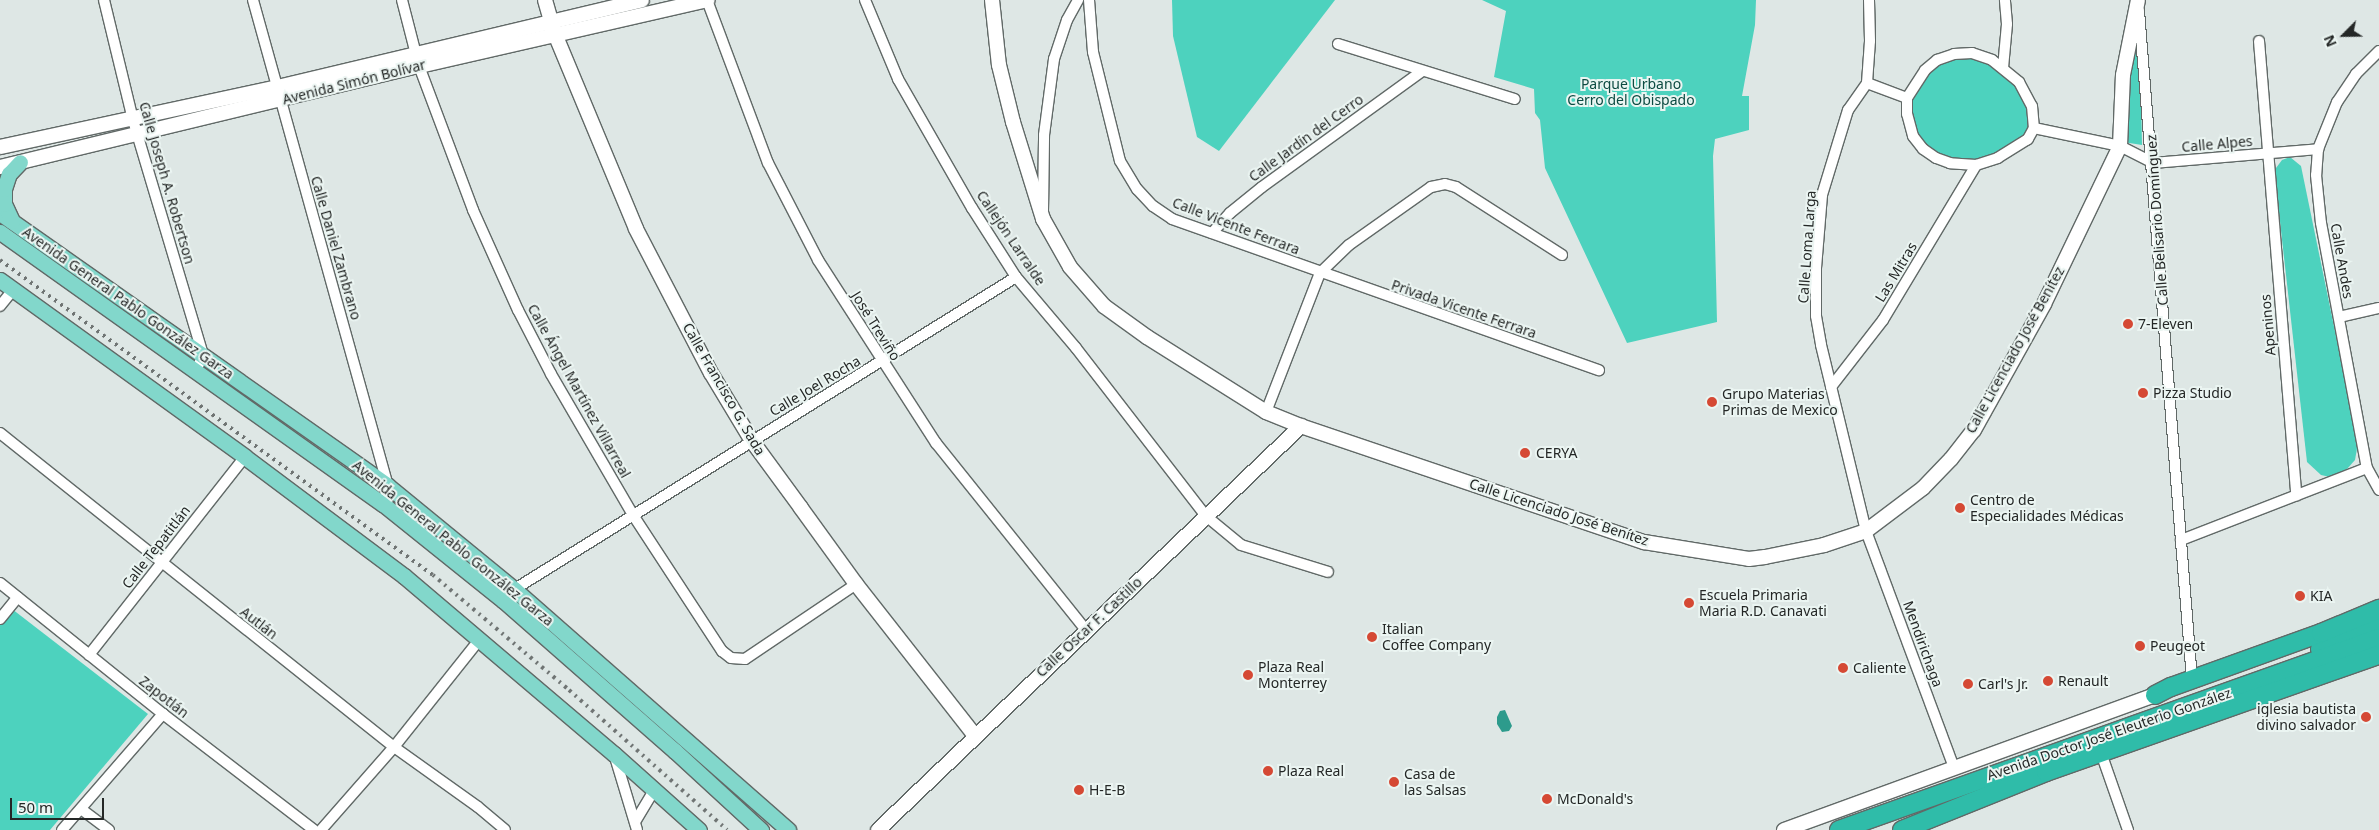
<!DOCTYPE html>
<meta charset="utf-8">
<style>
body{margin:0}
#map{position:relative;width:2379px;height:830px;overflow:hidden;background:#dee7e5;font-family:"Noto Sans",sans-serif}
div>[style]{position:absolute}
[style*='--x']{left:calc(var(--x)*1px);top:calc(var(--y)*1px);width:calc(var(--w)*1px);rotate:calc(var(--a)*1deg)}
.green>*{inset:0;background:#4dd2be}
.water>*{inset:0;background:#2d9b8c}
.roads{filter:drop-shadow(1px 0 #616967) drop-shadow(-1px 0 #616967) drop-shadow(0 1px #616967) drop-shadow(0 -1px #616967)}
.street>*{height:10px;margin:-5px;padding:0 5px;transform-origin:5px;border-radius:5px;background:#fff}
.secondary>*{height:14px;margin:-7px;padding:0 7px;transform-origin:7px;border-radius:7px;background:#fff}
.primary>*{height:15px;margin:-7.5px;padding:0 7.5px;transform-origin:7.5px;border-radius:7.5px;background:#82d7cb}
.highway>*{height:18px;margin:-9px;padding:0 9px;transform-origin:9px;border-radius:9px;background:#2fbca9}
.rail>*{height:4px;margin-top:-2px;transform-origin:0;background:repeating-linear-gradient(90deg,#6f7473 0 2.5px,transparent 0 7.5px)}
.dots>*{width:14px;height:14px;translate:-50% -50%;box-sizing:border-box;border:2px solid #ebf5f2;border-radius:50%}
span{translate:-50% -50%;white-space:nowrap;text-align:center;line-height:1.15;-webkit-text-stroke:4px #ebf5f2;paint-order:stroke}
.street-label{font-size:14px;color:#242726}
.park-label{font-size:14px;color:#0c4b42}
.poi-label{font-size:14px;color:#242726}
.left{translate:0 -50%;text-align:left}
.right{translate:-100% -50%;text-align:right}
.north{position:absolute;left:2319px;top:10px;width:50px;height:50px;-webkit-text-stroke:4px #ebf5f2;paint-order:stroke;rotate:247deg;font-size:14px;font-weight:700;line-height:20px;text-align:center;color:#242726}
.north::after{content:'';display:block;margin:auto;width:18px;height:22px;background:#242726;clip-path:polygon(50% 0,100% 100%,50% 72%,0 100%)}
.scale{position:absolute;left:10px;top:798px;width:94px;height:22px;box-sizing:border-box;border:2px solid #242726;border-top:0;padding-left:6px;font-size:15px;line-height:18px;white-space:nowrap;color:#242726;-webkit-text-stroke:4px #ebf5f2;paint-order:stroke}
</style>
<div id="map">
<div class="green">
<i style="clip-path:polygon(1172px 0,1335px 0,1219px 151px,1197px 137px,1173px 36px)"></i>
<i style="clip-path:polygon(1482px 0,1756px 0,1755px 25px,1742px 96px,1749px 96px,1749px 130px,1715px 139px,1713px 156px,1717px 322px,1627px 343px,1545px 168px,1540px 120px,1535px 113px,1534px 89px,1494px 77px,1506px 11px)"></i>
<i style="clip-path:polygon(2134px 34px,2140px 44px,2142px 145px,2123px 142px)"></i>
<i style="clip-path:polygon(1972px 53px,2019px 82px,2034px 128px,1998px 158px,1950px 163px,1923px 149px,1907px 114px,1917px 80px,1937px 60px)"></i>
<i style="clip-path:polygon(2290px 157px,2301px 166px,2358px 443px,2355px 460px,2347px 469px,2330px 477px,2321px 475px,2307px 462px,2275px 177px,2276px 168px,2282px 160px)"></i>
<i style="clip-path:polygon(12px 609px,148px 714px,50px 830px,0 830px,0 624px)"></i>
</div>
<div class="water">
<i style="clip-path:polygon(1505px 710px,1512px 726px,1509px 731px,1502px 732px,1497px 724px,1497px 717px,1500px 711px)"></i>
</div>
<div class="roads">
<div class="street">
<i style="--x:104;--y:0;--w:123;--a:76.4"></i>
<i style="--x:133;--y:120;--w:245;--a:73.4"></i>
<i style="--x:203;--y:355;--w:17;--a:114"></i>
<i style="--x:253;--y:0;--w:504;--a:74.48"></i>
<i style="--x:388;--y:486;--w:19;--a:106"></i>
<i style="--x:402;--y:0;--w:68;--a:75.6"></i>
<i style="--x:419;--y:66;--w:154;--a:69.4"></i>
<i style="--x:473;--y:210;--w:110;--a:65.8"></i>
<i style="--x:518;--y:310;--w:72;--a:62.7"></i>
<i style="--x:551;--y:374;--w:163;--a:59.8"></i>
<i style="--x:633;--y:515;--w:163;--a:56.8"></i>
<i style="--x:722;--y:651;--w:11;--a:38"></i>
<i style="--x:731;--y:658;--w:14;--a:4"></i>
<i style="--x:745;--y:659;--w:134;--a:-34"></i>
<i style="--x:707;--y:0;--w:174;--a:69.5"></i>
<i style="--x:768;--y:163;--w:109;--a:62.7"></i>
<i style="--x:818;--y:260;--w:218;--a:57.2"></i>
<i style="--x:936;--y:443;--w:240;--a:51.3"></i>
<i style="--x:865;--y:0;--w:86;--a:67.3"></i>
<i style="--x:898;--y:79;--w:149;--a:60.2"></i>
<i style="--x:972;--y:208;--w:82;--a:57.5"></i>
<i style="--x:1016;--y:277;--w:93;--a:49.8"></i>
<i style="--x:1076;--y:348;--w:212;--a:52.3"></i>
<i style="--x:1206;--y:516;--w:45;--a:39.6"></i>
<i style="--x:1241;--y:545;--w:91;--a:17.2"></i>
<i style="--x:1089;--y:0;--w:52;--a:85.6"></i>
<i style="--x:1093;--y:52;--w:112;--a:76.1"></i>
<i style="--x:1120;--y:161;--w:33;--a:59"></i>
<i style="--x:1137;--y:189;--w:23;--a:47"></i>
<i style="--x:1153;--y:206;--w:23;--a:34"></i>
<i style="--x:1172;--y:219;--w:453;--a:19.5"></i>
<i style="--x:1869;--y:0;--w:41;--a:88.6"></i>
<i style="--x:1870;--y:41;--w:42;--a:94.1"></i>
<i style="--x:1867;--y:83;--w:33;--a:125"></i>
<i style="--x:1848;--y:110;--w:89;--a:107"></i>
<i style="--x:1822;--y:195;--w:73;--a:94.7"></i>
<i style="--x:1816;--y:268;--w:48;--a:90"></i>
<i style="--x:1816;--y:316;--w:29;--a:80"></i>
<i style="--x:1821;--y:345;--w:191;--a:76.4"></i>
<i style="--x:1866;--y:531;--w:252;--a:69.6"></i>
<i style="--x:2139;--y:11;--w:671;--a:85.47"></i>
<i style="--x:2259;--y:41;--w:456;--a:85.3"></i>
<i style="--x:1338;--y:44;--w:185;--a:17.3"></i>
<i style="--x:2379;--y:51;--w:33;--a:135"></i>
<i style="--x:2356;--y:74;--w:34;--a:124"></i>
<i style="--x:2337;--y:102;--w:51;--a:112"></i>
<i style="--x:2318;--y:149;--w:26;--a:94"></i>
<i style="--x:2316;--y:175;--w:48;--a:84.1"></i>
<i style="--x:2321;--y:223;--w:249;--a:79.4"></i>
<i style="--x:2367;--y:468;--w:25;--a:61"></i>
<i style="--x:1972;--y:53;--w:21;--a:19"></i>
<i style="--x:1992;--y:60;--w:35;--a:39"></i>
<i style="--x:2019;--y:82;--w:27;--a:62"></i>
<i style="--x:2032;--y:106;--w:22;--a:85"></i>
<i style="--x:2034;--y:128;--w:13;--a:119"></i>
<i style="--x:2028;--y:139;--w:36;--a:148"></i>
<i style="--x:1998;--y:158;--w:23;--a:162"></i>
<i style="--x:1976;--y:165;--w:26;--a:-176"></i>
<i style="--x:1950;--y:163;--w:15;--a:-160"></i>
<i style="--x:1936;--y:158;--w:16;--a:-145"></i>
<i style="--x:1923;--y:149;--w:16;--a:-128"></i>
<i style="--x:1913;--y:136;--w:23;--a:-105"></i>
<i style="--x:1907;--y:114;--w:16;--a:-90"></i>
<i style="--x:1907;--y:98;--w:33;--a:-57"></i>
<i style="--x:1925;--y:70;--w:16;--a:-40"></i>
<i style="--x:1937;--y:60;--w:18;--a:-19"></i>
<i style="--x:1954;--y:54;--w:18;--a:-3"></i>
<i style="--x:2003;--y:68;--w:44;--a:-84.8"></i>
<i style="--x:2007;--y:24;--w:24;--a:-95"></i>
<i style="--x:1867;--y:83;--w:43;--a:20.6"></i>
<i style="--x:2034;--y:128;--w:88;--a:11.8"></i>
<i style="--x:2120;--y:146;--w:37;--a:27"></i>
<i style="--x:2153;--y:163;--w:166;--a:-4.8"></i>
<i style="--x:1043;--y:211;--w:76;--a:-89.2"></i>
<i style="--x:1044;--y:135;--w:77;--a:-82.5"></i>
<i style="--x:1054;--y:59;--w:41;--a:-71.6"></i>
<i style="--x:1067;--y:20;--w:23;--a:-61"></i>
<i style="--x:1212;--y:233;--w:27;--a:-48"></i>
<i style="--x:1230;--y:213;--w:41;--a:-39.1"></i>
<i style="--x:1262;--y:187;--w:198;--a:-35.9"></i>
<i style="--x:0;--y:306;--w:22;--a:-51"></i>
<i style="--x:2339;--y:317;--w:41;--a:-12.7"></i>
<i style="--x:1831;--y:387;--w:85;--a:-52.2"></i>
<i style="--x:1883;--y:320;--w:181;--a:-59"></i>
<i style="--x:1266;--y:412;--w:149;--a:-68.8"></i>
<i style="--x:1320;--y:273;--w:40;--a:-44"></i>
<i style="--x:1349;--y:245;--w:100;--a:-35.3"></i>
<i style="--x:1431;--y:187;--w:14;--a:-12"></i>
<i style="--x:1445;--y:184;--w:11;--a:15"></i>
<i style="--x:1456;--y:187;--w:126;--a:32.7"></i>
<i style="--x:0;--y:433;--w:504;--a:38.55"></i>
<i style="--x:394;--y:747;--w:103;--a:35.5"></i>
<i style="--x:478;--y:807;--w:35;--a:40"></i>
<i style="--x:2181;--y:540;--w:199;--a:-21.2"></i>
<i style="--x:0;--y:583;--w:209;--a:38.8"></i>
<i style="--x:163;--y:714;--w:190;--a:37.5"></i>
<i style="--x:510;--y:592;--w:596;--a:-31.9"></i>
<i style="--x:0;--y:619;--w:28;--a:-51"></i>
<i style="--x:89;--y:655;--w:252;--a:-51.8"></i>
<i style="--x:2101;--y:753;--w:82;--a:70.7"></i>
<i style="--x:615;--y:757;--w:76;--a:73.2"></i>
<i style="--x:81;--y:809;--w:35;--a:37"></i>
<i style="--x:635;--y:822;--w:37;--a:-59"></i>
<i style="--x:62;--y:830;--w:154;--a:-49"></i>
<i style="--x:321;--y:830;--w:111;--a:-48.7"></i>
<i style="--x:394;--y:747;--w:138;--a:-51.5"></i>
</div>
<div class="secondary">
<i style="--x:545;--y:0;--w:35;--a:74"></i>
<i style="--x:555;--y:34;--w:211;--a:67.4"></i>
<i style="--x:636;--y:229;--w:162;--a:62.5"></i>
<i style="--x:711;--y:373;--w:79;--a:58.9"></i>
<i style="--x:752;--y:441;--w:83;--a:53.8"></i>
<i style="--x:801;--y:508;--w:94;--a:54.1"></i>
<i style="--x:856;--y:584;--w:193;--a:51.9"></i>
<i style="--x:992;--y:0;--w:65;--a:83.9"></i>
<i style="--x:999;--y:65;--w:59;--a:76.2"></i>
<i style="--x:1013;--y:122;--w:102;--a:72.8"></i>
<i style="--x:1043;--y:219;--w:55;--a:60.6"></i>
<i style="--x:1070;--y:267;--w:52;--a:48.9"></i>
<i style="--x:1104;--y:306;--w:53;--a:35.8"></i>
<i style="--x:1147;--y:337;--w:141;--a:32.2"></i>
<i style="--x:1266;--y:412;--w:38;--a:22"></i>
<i style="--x:1301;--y:426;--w:362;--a:18.7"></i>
<i style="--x:1644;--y:542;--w:106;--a:9.2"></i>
<i style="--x:1749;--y:559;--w:16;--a:-7"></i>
<i style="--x:1765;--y:557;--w:60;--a:-11.5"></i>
<i style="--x:1824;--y:545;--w:44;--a:-18.4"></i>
<i style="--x:1866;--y:531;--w:71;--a:-37"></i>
<i style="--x:1923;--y:488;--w:40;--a:-46"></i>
<i style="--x:1951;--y:459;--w:37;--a:-52"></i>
<i style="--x:1974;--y:430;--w:144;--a:-60.9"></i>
<i style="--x:2044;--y:304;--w:175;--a:-64.3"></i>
<i style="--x:2120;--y:146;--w:71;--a:-87.6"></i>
<i style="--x:2123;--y:75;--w:76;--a:-78.7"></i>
<i style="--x:0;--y:147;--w:284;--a:-12.2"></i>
<i style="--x:278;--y:87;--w:374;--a:-13.4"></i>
<i style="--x:0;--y:167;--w:431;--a:-13.6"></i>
<i style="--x:419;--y:66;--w:296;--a:-12.9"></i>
<i style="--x:878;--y:830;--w:585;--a:-43.68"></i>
<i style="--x:1784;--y:830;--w:395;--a:-20"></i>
</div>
<div class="primary">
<i style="--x:0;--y:213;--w:474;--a:35.1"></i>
<i style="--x:388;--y:486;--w:163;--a:39.3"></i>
<i style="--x:514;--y:589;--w:365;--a:41.3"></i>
<i style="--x:12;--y:221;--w:19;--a:-115"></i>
<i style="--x:4;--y:204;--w:15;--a:-90"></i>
<i style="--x:4;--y:189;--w:16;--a:-72"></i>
<i style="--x:9;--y:174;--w:16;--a:-47"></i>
<i style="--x:0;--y:232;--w:470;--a:35.4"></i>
<i style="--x:383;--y:504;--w:154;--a:38.7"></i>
<i style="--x:503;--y:600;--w:229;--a:41.3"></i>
<i style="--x:675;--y:751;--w:117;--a:42.6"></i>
<i style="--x:0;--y:280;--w:302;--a:35.8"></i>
<i style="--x:245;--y:457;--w:199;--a:36.8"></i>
<i style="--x:404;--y:576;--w:275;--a:40.3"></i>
<i style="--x:614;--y:754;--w:114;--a:41.8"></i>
</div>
<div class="highway">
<i style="--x:2320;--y:649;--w:64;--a:-23"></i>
<i style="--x:2155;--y:695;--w:18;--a:-27"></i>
<i style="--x:2171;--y:687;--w:159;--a:-19.8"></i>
<i style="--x:2321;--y:633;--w:63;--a:-22.5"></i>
<i style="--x:1839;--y:830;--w:573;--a:-19.57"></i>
<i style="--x:1902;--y:830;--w:155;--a:-21.9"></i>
<i style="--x:2046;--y:772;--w:353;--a:-19.4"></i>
</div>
</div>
<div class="rail">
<i style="--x:0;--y:260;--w:535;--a:36.04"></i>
<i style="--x:433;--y:575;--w:178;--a:40.2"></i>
<i style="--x:569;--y:690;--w:211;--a:41.5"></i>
</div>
<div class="dots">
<i style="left:2128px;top:324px;background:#d54934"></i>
<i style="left:2143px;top:393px;background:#d54934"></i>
<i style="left:1712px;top:402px;background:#d54934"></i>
<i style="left:1525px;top:453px;background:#d54934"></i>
<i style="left:1960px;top:508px;background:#d54934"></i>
<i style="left:2300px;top:596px;background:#d54934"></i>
<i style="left:1689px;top:603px;background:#d54934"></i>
<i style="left:1372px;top:637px;background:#d54934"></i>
<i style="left:2140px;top:646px;background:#d54934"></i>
<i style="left:1843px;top:668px;background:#d54934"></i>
<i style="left:1248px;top:675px;background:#d54934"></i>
<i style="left:2048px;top:681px;background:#d54934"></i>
<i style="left:1968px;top:684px;background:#d54934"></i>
<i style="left:2366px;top:717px;background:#d54934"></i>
<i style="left:1268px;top:771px;background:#d54934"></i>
<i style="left:1394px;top:782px;background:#d54934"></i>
<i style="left:1079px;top:790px;background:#d54934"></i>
<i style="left:1547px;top:799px;background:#d54934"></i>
</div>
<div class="street-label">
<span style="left:354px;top:82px;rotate:-14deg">Avenida Simón Bolívar</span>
<span style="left:1306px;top:138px;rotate:-36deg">Calle Jardín del Cerro</span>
<span style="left:2217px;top:144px;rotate:-5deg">Calle Alpes</span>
<span style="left:167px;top:183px;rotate:74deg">Calle Joseph A. Robertson</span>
<span style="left:2157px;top:220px;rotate:-94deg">Calle Belisario Domínguez</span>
<span style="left:1236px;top:226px;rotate:21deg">Calle Vicente Ferrara</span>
<span style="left:1011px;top:238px;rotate:56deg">Callejón Larralde</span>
<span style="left:1807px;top:247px;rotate:-86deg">Calle Loma Larga</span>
<span style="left:336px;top:248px;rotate:74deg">Calle Daniel Zambrano</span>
<span style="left:2342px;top:261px;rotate:80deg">Calle Andes</span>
<span style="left:1896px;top:272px;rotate:-59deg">Las Mitras</span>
<span style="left:128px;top:303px;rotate:35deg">Avenida General Pablo González Garza</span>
<span style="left:1464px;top:309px;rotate:19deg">Privada Vicente Ferrara</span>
<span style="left:2268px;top:325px;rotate:-95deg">Apeninos</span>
<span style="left:876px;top:326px;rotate:58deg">José Treviño</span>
<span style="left:2015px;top:350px;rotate:-61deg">Calle Licenciado José Benítez</span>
<span style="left:815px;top:386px;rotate:-31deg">Calle Joel Rocha</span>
<span style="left:724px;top:389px;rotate:60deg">Calle Francisco G. Sada</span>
<span style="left:579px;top:391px;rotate:61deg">Calle Ángel Martínez Villarreal</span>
<span style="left:1559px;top:512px;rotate:18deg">Calle Licenciado José Benítez</span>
<span style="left:453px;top:543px;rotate:39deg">Avenida General Pablo González Garza</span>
<span style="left:156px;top:547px;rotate:-52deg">Calle Tepatitlán</span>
<span style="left:259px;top:623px;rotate:38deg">Autlán</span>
<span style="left:1089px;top:627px;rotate:-43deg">Calle Oscar F. Castillo</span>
<span style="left:1923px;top:644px;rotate:70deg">Mendirichaga</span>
<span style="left:164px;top:697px;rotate:38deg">Zapotlán</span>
<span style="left:2109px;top:734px;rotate:-19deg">Avenida Doctor José Eleuterio González</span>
</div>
<div class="park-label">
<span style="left:1631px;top:92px">Parque Urbano<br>Cerro del Obispado</span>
</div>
<div class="poi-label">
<span class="left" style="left:2138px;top:324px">7-Eleven</span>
<span class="left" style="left:2153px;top:393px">Pizza Studio</span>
<span class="left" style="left:1722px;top:402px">Grupo Materias<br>Primas de Mexico</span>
<span class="left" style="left:1536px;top:453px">CERYA</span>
<span class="left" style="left:1970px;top:508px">Centro de<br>Especialidades Médicas</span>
<span class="left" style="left:1699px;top:603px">Escuela Primaria<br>Maria R.D. Canavati</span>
<span class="left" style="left:2310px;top:596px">KIA</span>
<span class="left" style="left:1382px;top:637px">Italian<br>Coffee Company</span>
<span class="left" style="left:2150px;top:646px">Peugeot</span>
<span class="left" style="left:1258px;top:675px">Plaza Real<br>Monterrey</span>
<span class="left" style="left:1853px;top:668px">Caliente</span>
<span class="left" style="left:2058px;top:681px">Renault</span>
<span class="left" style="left:1978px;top:684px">Carl's Jr.</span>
<span class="right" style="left:2356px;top:717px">iglesia bautista<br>divino salvador</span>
<span class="left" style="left:1278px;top:771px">Plaza Real</span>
<span class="left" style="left:1404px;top:782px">Casa de<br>las Salsas</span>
<span class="left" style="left:1089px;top:790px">H-E-B</span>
<span class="left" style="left:1557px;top:799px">McDonald's</span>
</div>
<div class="north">N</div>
<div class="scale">50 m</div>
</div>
